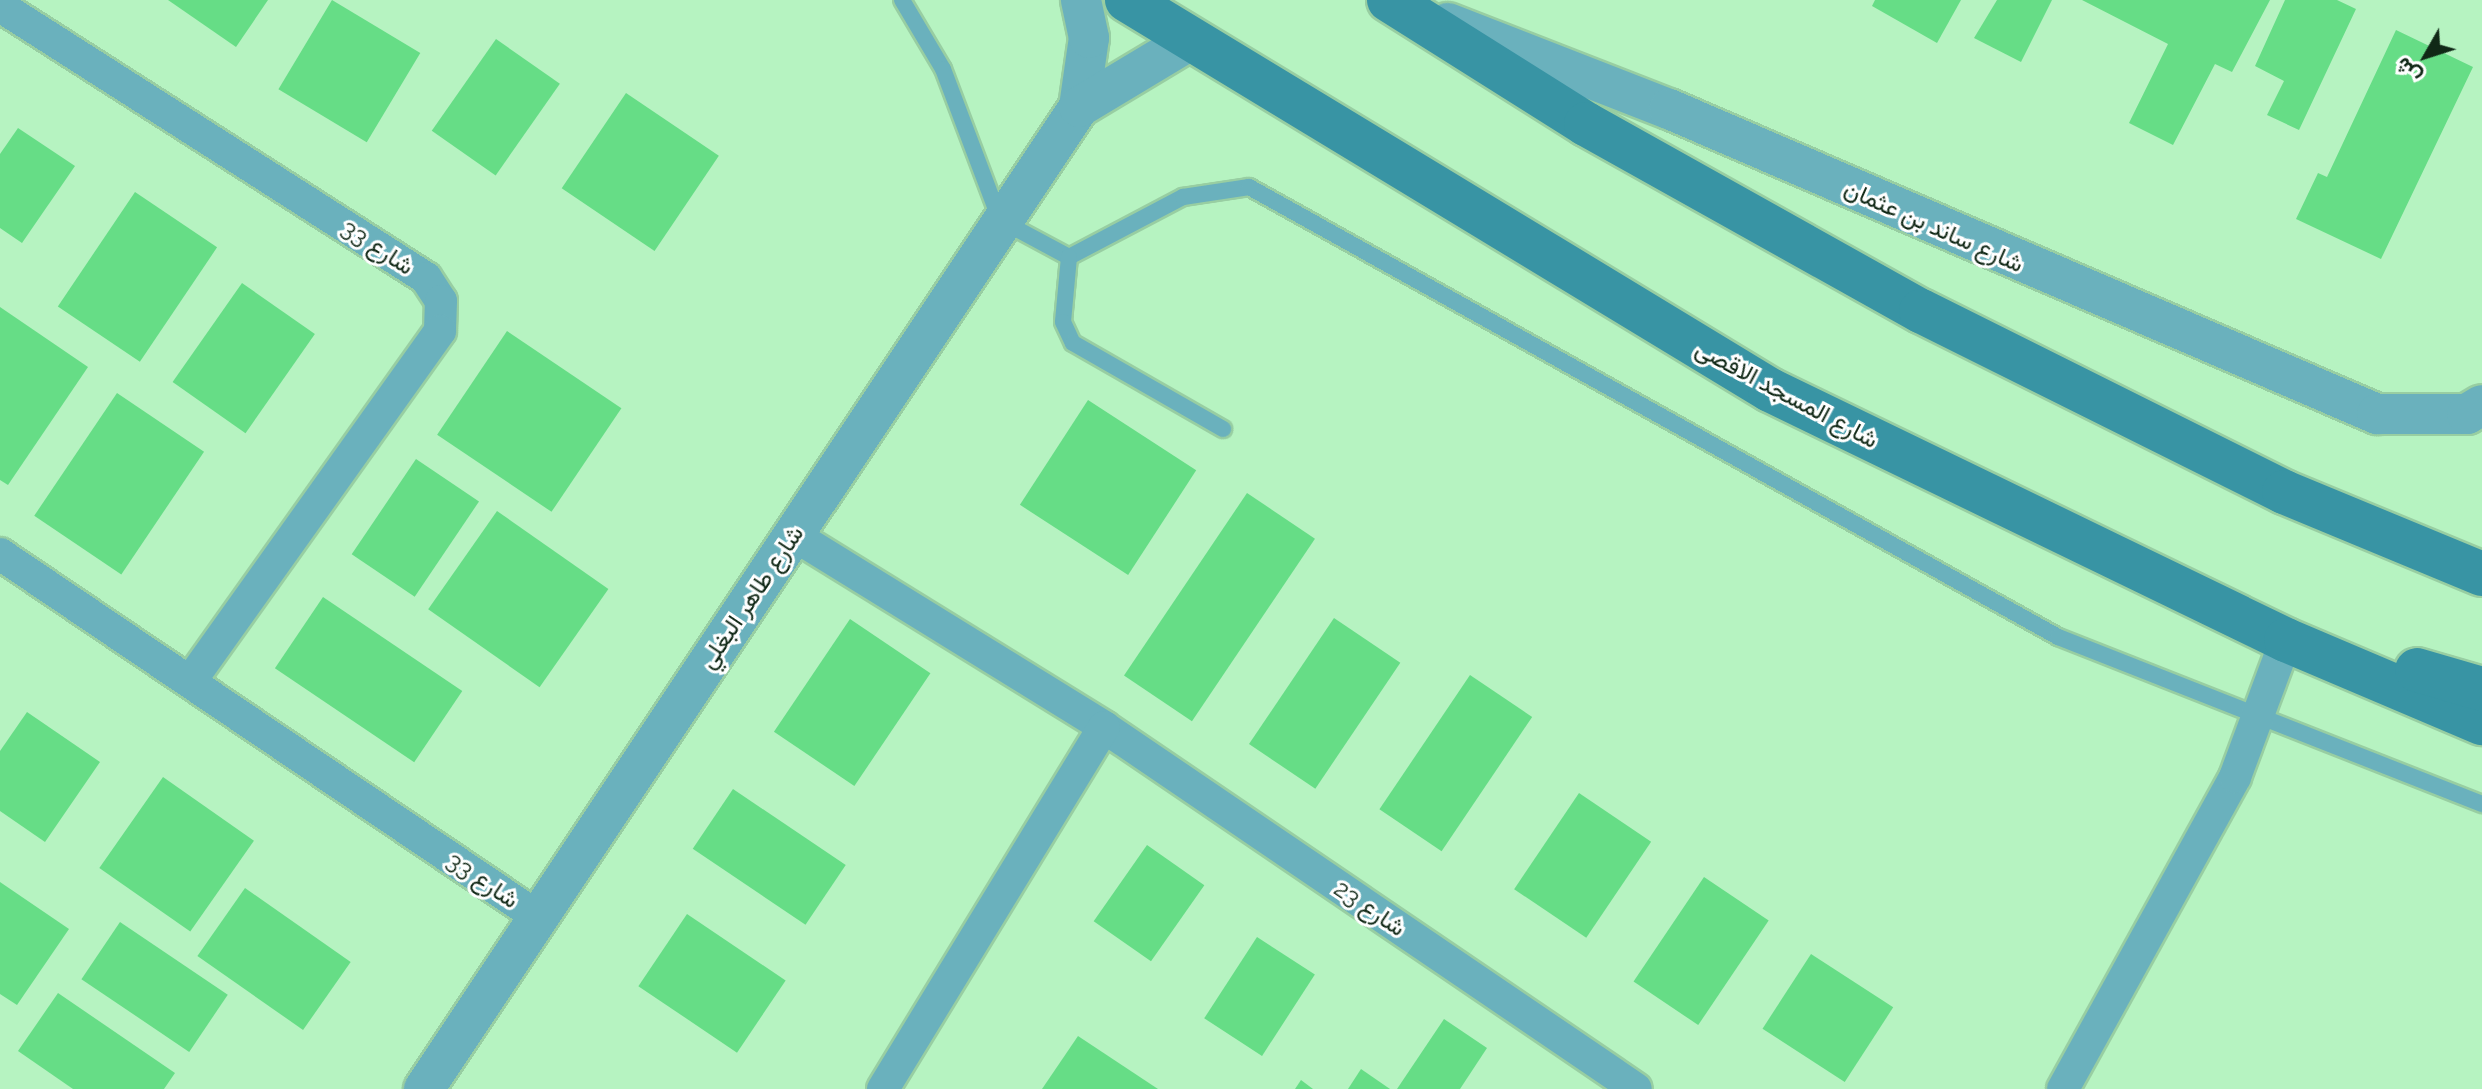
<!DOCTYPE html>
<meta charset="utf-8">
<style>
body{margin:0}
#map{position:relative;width:2482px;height:1089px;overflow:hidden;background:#b6f3c1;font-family:Raleway,Vazirmatn,sans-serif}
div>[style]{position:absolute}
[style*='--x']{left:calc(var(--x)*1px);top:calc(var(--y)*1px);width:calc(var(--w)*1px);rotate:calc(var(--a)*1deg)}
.building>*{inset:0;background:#66dd86;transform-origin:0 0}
.roads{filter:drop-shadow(2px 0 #98cea2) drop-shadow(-2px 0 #98cea2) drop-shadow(0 2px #98cea2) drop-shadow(0 -2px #98cea2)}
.service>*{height:16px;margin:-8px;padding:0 8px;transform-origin:8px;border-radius:8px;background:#6ab1bd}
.minor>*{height:32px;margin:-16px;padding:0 16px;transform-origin:16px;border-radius:16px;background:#6ab1bd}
.tertiary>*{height:40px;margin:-20px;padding:0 20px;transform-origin:20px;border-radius:20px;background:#6ab1bd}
.secondary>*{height:44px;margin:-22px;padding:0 22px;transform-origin:22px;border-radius:22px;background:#3894a4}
span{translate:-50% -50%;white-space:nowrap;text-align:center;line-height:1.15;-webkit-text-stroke:6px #fff;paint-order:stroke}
.street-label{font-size:24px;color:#102816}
.north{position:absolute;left:2386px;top:16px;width:80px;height:80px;-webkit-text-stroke:6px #fff;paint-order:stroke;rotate:231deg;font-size:22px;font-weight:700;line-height:32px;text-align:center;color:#102816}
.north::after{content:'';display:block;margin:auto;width:28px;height:36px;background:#102816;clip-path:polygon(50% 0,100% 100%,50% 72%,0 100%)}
</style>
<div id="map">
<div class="building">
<i style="clip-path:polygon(168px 0,268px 0,236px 47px)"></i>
<i style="left:332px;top:0;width:103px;height:104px;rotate:31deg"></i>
<i style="clip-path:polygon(1875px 0,1961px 0,1937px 43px,1872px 6px)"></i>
<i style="clip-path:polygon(1997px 0,2052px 0,2021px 62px,1974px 38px)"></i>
<i style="clip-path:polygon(2082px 0,2270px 0,2232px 72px,2215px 64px,2173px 145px,2129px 123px,2168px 44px)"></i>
<i style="clip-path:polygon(2285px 0,2337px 0,2356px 9px,2299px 130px,2267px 115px,2284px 81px,2255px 66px)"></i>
<i style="clip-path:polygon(2396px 30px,2473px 67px,2381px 259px,2296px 219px,2318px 173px,2327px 177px)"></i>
<i style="left:496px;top:39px;width:78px;height:112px;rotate:35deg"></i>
<i style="left:626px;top:93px;width:112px;height:115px;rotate:34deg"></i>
<i style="clip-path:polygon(18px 128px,75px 166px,22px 243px,0 228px,0 154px)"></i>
<i style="left:135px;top:192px;width:99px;height:138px;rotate:34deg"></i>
<i style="left:242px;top:283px;width:89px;height:121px;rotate:35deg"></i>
<i style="clip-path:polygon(0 307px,88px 367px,8px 485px,0 480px)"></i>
<i style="left:507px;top:331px;width:138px;height:125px;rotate:34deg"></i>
<i style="left:117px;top:393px;width:105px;height:148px;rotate:34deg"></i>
<i style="left:1088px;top:400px;width:129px;height:125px;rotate:33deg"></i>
<i style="left:416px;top:459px;width:76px;height:115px;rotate:34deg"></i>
<i style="left:1247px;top:493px;width:82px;height:220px;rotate:34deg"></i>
<i style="left:497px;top:511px;width:136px;height:120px;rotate:35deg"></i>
<i style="left:323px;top:597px;width:168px;height:86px;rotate:34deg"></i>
<i style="left:1334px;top:618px;width:80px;height:152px;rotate:34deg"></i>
<i style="left:850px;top:619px;width:97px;height:136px;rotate:34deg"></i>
<i style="left:1470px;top:675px;width:75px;height:162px;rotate:34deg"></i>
<i style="clip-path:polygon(27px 712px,100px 762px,45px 842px,0 811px,0 751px)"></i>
<i style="left:163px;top:777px;width:111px;height:111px;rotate:35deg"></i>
<i style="left:733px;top:789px;width:136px;height:72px;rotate:34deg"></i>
<i style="left:1579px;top:793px;width:87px;height:116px;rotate:34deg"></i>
<i style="left:1147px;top:845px;width:70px;height:93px;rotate:35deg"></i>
<i style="left:1704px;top:877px;width:78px;height:126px;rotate:34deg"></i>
<i style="clip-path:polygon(0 882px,69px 929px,17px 1005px,0 994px)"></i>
<i style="left:245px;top:888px;width:129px;height:83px;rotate:35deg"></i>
<i style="left:687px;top:914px;width:119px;height:87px;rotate:34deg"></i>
<i style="left:120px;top:922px;width:130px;height:69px;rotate:34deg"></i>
<i style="left:1257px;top:937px;width:69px;height:97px;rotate:33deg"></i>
<i style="left:1811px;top:954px;width:98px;height:89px;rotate:33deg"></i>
<i style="clip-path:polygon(58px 993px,175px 1073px,164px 1089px,73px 1089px,18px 1051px)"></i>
<i style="clip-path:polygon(1444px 1019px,1487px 1048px,1460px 1089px,1397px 1089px)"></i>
<i style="clip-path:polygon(1078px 1036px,1158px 1089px,1042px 1089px)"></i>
<i style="clip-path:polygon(1361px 1069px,1390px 1089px,1348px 1089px)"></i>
<i style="clip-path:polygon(1301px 1080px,1313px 1089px,1295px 1089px)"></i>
</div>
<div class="roads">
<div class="service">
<i style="--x:902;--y:0;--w:80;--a:59.3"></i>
<i style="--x:943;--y:69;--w:161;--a:69.3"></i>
<i style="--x:1000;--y:220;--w:78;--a:28.2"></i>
<i style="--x:1069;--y:257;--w:129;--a:-27.8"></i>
<i style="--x:1183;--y:197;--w:67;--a:-8.6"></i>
<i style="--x:1249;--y:187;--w:926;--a:29.08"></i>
<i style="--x:2058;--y:637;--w:456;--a:21.5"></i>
<i style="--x:1069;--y:257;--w:65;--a:95.3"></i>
<i style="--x:1063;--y:322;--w:23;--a:65"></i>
<i style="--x:1073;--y:343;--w:173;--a:29.8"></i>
</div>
<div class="minor">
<i style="--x:0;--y:6;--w:505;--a:32.56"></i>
<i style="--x:426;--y:278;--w:27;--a:57"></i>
<i style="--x:441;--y:301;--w:30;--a:92"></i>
<i style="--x:440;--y:331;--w:430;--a:125.5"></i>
<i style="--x:792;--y:534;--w:367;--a:31.7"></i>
<i style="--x:1104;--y:727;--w:643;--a:34.23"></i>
<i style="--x:0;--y:554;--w:649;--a:34.01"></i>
<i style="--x:883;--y:1089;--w:424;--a:-58.6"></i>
<i style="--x:2063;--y:1089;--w:356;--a:-61.1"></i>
<i style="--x:2235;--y:777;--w:146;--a:-69.6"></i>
</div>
<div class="tertiary">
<i style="--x:1448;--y:23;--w:237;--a:21.3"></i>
<i style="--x:1669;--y:109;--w:771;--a:23.31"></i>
<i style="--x:2377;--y:414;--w:90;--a:0"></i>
<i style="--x:2467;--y:414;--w:17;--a:-31"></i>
<i style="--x:1079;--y:107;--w:70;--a:-81.8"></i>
<i style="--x:1089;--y:38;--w:39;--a:-102"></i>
<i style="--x:424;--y:1089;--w:1180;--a:-56.3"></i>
<i style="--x:1079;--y:107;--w:126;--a:-31"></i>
</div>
<div class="secondary">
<i style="--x:1127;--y:0;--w:752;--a:31.24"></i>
<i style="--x:1770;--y:390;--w:573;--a:25.85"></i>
<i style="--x:2286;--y:640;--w:213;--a:23"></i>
<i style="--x:1389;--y:0;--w:233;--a:32.2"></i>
<i style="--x:1586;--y:124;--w:384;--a:29.2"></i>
<i style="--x:1921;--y:311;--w:406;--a:26.5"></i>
<i style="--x:2284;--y:492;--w:214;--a:22.5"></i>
<i style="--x:2417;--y:670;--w:68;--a:16.3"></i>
</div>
</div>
<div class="street-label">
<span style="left:1934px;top:226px;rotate:24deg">شارع ساند بن عثمان</span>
<span style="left:378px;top:247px;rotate:33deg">شارع 33</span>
<span style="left:1787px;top:394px;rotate:28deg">شارع المسجد الاقصى</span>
<span style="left:751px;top:597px;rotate:-56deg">شارع طاهر البغلي</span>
<span style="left:483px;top:880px;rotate:34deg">شارع 33</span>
<span style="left:1370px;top:908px;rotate:34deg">شارع 23</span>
</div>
<div class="north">ش</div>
</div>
